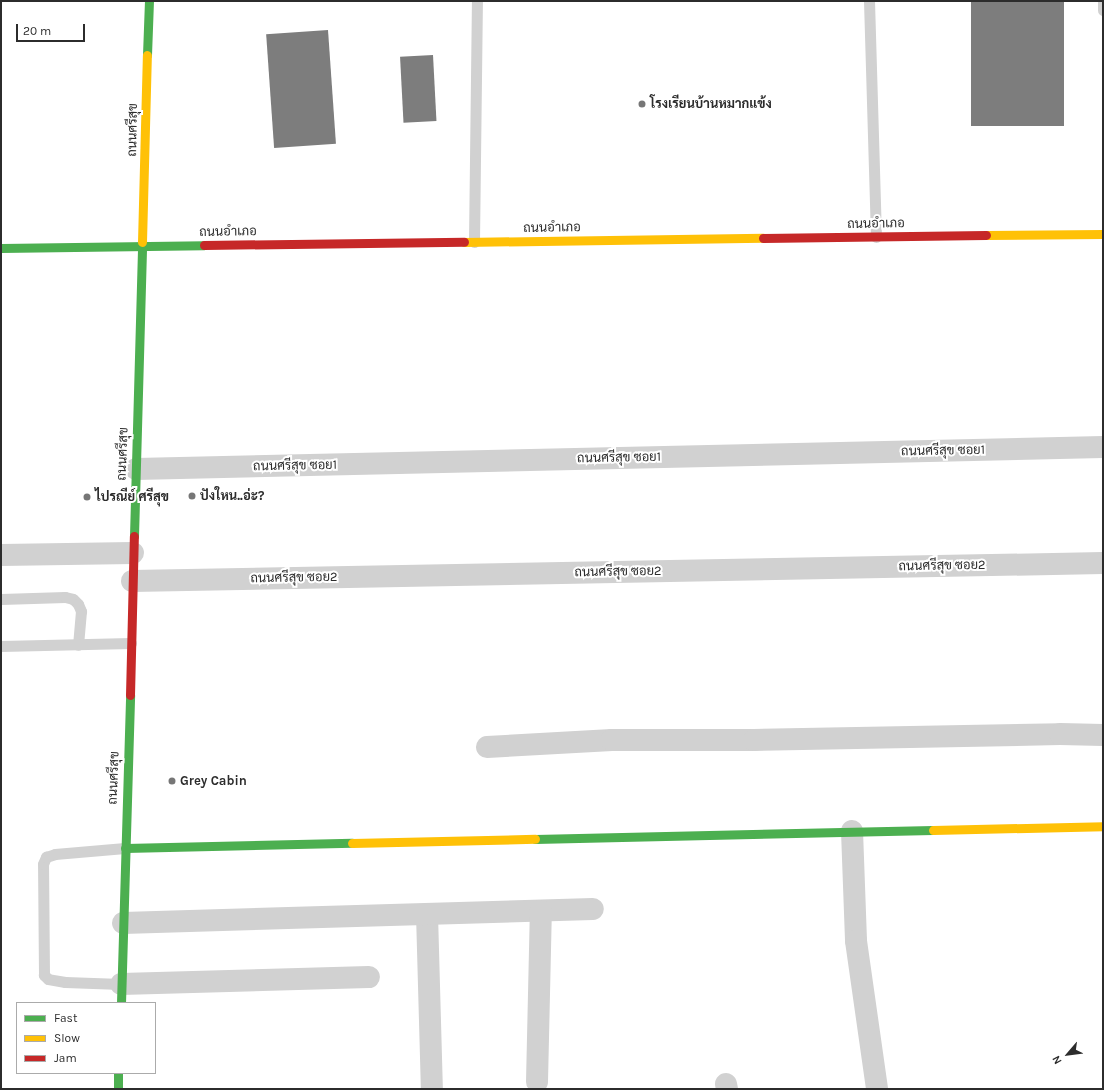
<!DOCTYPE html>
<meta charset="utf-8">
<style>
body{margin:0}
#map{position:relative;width:1104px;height:1090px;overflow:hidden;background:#fff;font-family:Karla,Sarabun,sans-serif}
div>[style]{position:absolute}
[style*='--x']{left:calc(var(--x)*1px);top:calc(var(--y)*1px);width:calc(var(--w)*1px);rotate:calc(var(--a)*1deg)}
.building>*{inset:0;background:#7d7d7d;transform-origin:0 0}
.lane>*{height:11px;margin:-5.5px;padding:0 5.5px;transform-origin:5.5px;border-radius:5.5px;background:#d1d1d1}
.street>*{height:22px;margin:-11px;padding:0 11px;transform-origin:11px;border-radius:11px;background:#d1d1d1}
.fast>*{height:9px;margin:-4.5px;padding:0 4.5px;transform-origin:4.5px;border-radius:4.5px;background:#4caf50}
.slow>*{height:9px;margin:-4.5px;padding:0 4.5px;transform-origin:4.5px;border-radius:4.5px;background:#ffc107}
.jam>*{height:9px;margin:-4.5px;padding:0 4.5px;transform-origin:4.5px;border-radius:4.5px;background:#c62828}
.dots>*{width:11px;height:11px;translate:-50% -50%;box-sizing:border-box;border:2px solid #fff;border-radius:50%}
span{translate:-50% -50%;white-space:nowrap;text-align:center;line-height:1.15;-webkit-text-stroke:4px #fff;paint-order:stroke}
.poi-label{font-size:13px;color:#2c2c2c;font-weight:700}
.left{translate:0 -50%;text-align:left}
.street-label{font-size:13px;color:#2c2c2c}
.frame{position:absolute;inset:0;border:2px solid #2c2c2c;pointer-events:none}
.legend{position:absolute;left:16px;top:1002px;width:140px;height:72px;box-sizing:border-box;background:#fff;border:1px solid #ababab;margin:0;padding:5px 7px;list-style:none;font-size:12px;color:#2c2c2c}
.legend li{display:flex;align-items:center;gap:8px;height:20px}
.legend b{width:20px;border:1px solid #ababab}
.north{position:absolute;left:1048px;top:1034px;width:40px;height:40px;-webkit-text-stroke:3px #fff;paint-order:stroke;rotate:242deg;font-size:11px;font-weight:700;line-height:16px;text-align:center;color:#2c2c2c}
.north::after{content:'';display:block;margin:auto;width:14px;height:18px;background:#2c2c2c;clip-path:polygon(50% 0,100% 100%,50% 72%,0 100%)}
.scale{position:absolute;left:16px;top:24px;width:69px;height:18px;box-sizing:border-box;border:2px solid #2c2c2c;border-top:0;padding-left:5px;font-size:12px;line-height:14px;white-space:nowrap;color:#2c2c2c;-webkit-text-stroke:3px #fff;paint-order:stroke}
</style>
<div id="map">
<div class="building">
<i style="left:971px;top:1px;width:93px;height:125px"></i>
<i style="left:328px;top:30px;width:114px;height:62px;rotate:86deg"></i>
<i style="left:433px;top:55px;width:66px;height:33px;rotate:87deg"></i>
</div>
<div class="lane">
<i style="--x:869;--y:1;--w:236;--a:88.3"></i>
<i style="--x:1103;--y:1;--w:9;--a:90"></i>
<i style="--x:474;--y:242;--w:241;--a:-89.3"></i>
<i style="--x:1;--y:599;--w:64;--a:-1.8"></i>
<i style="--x:65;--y:597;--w:8;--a:14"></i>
<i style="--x:73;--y:599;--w:7;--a:45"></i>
<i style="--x:78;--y:604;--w:8;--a:67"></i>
<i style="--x:81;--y:611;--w:34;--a:95"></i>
<i style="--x:1;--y:646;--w:130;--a:-1.3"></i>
<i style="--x:121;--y:984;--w:56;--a:-178"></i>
<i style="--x:65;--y:982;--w:17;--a:-170"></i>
<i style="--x:48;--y:979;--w:6;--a:-135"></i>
<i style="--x:44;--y:975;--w:111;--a:-90.5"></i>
<i style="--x:43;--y:864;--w:8;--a:-67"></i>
<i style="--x:46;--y:857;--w:9;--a:-18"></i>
<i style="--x:55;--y:854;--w:70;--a:-4.9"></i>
</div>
<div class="street">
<i style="--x:136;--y:469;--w:967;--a:-1.3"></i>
<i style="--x:1;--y:555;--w:132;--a:-0.9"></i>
<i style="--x:132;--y:581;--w:971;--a:-1.06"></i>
<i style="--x:487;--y:747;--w:125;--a:-3.2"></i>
<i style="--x:612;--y:740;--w:142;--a:0"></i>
<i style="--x:754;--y:740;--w:306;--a:-1.1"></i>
<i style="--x:1060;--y:734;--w:43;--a:1.3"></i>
<i style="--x:852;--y:831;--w:110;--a:87.9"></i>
<i style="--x:856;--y:941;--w:149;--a:81.9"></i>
<i style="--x:427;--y:914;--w:175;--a:88.4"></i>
<i style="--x:123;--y:923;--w:470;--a:-1.7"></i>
<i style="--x:121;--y:984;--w:248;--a:-1.6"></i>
<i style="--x:537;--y:1082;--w:171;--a:-88.7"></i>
<i style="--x:726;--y:1084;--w:5;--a:79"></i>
</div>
<div class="fast">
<i style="--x:147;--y:55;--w:54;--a:-87.9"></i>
<i style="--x:1;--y:248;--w:203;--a:-0.8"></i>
<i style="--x:134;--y:536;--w:294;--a:-88.4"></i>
<i style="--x:535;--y:839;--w:398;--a:-1.3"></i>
<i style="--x:125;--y:848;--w:227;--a:-1.3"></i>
<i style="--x:121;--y:1003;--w:308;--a:-88.3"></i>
<i style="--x:118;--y:1073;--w:16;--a:90"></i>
</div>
<div class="slow">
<i style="--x:986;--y:235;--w:117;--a:-0.5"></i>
<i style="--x:142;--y:242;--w:187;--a:-88.5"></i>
<i style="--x:464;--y:242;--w:299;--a:-0.8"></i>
<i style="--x:933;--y:830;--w:170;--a:-1.3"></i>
<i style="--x:352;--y:843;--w:183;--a:-1.3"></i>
</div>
<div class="jam">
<i style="--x:763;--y:238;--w:223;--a:-0.8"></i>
<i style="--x:204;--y:245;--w:260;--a:-0.7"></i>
<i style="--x:130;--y:695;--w:159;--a:-88.6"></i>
</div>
<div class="dots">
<i style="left:642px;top:104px;background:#767676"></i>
<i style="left:192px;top:496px;background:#767676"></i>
<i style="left:87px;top:497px;background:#767676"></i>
<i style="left:172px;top:781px;background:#767676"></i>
</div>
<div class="poi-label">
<span class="left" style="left:650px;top:104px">โรงเรียนบ้านหมากแข้ง</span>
<span class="left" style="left:200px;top:496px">ปังใหน..อ่ะ?</span>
<span class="left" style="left:95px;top:497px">ไปรณีย์ ศรีสุข</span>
<span class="left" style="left:180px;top:781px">Grey Cabin</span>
</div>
<div class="street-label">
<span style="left:133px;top:130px;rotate:-89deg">ถนนศรีสุข</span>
<span style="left:876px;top:224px;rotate:-1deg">ถนนอำเภอ</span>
<span style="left:552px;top:228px;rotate:-1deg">ถนนอำเภอ</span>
<span style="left:228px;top:232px;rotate:-1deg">ถนนอำเภอ</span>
<span style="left:943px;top:451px;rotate:-1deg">ถนนศรีสุข ซอย1</span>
<span style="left:123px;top:454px;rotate:-88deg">ถนนศรีสุข</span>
<span style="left:619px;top:458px;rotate:-1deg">ถนนศรีสุข ซอย1</span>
<span style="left:295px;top:466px;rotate:-1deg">ถนนศรีสุข ซอย1</span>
<span style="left:942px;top:566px;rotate:-1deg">ถนนศรีสุข ซอย2</span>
<span style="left:618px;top:572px;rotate:-1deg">ถนนศรีสุข ซอย2</span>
<span style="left:294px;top:578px;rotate:-1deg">ถนนศรีสุข ซอย2</span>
<span style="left:114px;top:778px;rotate:-88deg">ถนนศรีสุข</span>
</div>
<div class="frame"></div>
<ul class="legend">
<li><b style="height:5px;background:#4caf50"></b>Fast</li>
<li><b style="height:5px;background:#ffc107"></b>Slow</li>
<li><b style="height:5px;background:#c62828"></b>Jam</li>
</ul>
<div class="north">N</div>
<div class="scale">20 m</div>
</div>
